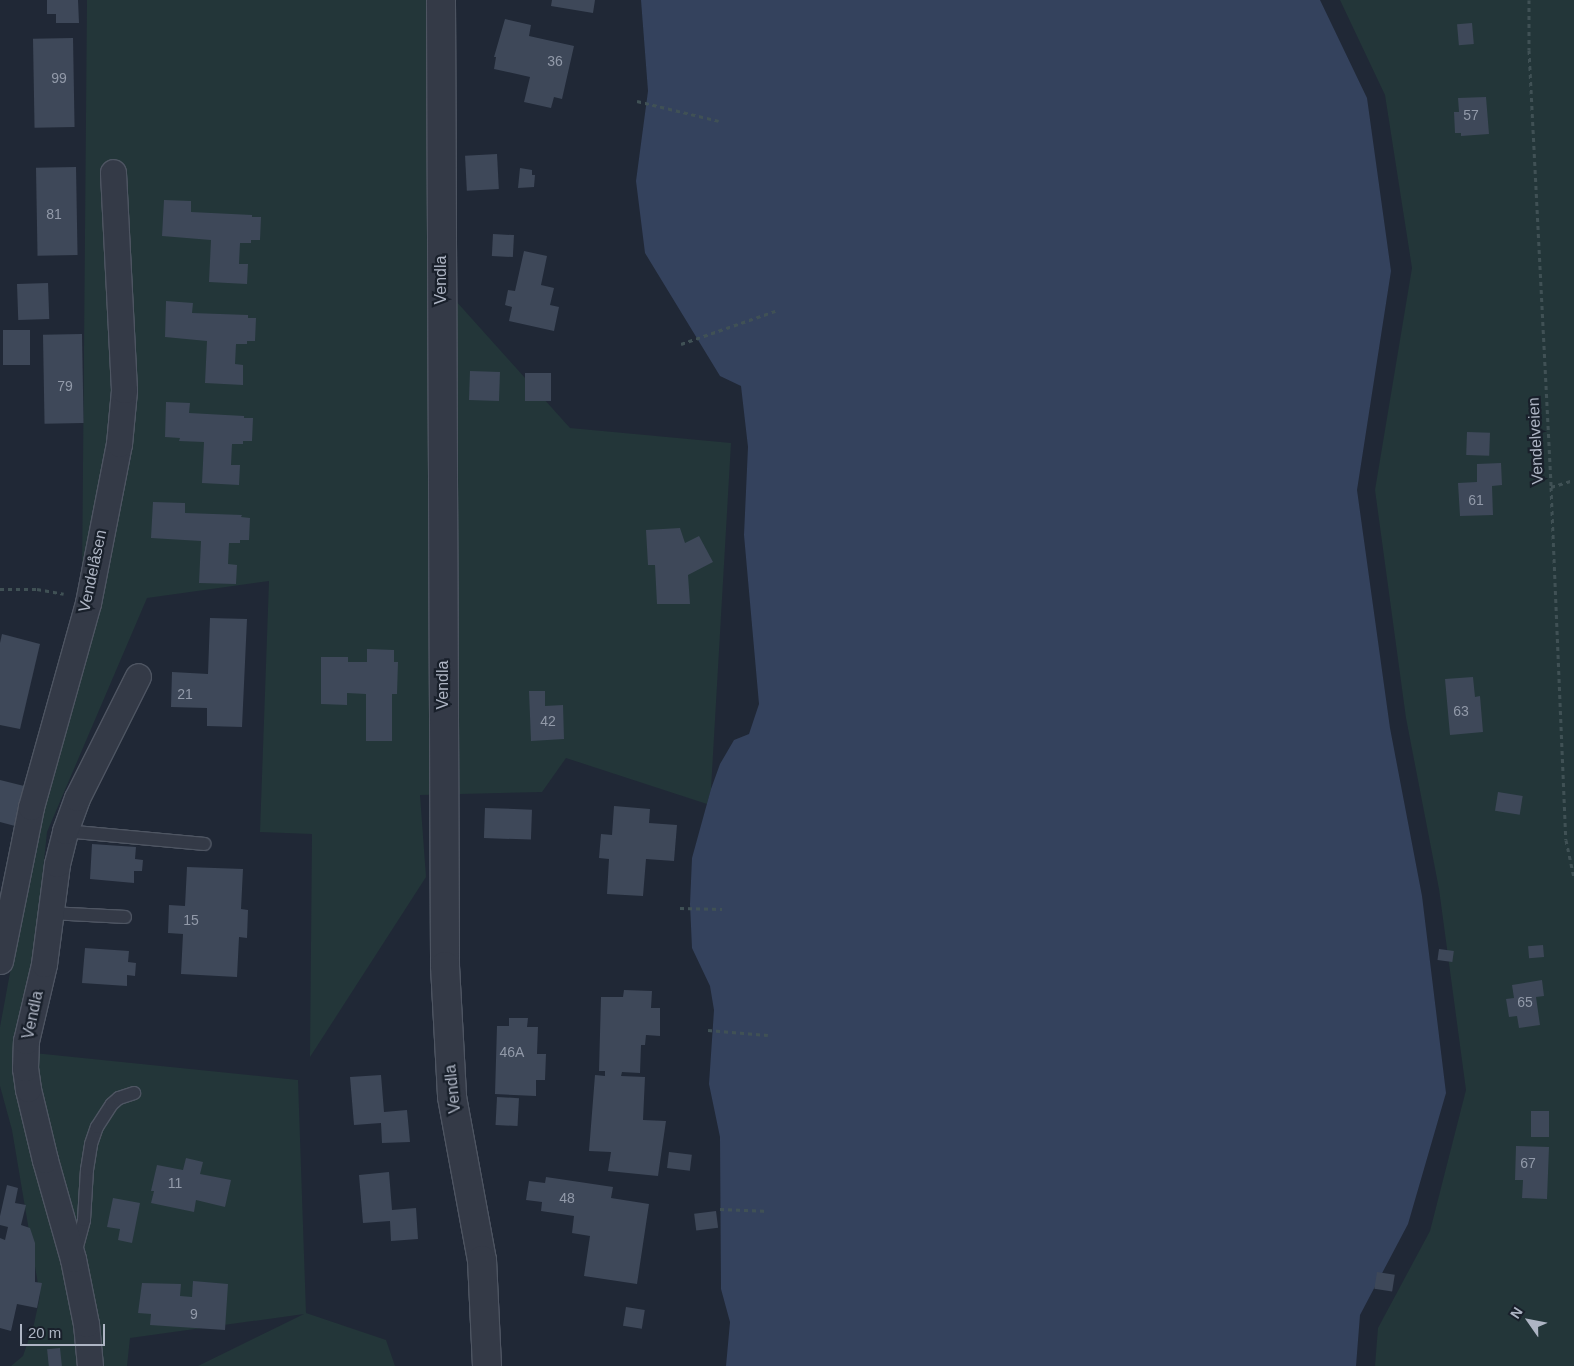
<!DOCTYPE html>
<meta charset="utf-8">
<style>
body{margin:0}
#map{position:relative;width:1574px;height:1366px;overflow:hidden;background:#202836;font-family:Arial,sans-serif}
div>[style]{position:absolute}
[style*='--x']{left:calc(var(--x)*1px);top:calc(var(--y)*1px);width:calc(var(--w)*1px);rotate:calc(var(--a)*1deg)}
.green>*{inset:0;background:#233639}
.water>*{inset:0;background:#34425d}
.building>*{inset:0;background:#3e4859;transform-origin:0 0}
.path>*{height:3px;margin-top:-1.5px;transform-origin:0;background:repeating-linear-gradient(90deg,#405155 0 4px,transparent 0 8px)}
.roads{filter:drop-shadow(1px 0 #4e5562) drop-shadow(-1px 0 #4e5562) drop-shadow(0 1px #4e5562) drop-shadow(0 -1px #4e5562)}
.service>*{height:12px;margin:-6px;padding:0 6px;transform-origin:6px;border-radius:6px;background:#343a47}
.minor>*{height:25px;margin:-12.5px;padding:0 12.5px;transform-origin:12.5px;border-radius:12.5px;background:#343a47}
.tertiary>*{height:28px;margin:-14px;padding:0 14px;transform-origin:14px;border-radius:14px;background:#343a47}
span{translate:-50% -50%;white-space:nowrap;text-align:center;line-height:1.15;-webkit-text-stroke:4.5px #19202b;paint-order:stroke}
.number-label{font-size:14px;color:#929aa9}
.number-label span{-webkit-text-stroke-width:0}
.street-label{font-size:16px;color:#aeb5c4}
.north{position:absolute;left:1504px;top:1296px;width:50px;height:50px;-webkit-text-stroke:4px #19202b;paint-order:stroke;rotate:303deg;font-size:14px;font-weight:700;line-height:20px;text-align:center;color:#aeb5c4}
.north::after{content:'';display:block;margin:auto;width:18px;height:22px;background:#aeb5c4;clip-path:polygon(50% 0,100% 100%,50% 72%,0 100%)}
.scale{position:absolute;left:20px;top:1324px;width:85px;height:22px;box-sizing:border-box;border:2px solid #aeb5c4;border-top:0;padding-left:6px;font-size:15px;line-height:18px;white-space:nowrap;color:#aeb5c4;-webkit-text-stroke:4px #19202b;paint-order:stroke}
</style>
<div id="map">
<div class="green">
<i style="clip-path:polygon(87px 0,426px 0,429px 271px,570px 428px,731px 443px,711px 789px,707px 804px,566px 758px,542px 792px,420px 795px,426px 877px,310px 1057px,312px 834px,260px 832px,269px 581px,147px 598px,47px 832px,24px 1052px,298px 1080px,306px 1313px,386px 1340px,395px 1366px,198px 1366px,304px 1314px,130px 1338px,127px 1366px,11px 1366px,23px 1356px,34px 1324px,40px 1296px,12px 1130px,0 1086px,0 1027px,82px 583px)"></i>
<i style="clip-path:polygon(1340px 0,1574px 0,1574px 1366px,1375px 1366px,1378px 1328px,1430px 1231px,1466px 1090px,1439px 889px,1406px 718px,1375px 490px,1412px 268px,1385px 95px)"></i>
</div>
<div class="water">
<i style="clip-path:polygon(641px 0,1320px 0,1367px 98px,1391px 271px,1357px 490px,1390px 728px,1422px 896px,1446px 1093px,1408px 1224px,1360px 1315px,1356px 1366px,726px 1366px,730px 1322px,721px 1289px,720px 1137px,709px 1084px,714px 1010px,710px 986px,692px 948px,690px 904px,692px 858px,711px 789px,720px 764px,734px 740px,749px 734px,759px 704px,744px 535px,748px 447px,741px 386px,720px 376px,645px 253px,636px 181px,648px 91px)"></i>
</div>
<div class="building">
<i style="clip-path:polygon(47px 0,78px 0,79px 23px,56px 23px,56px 14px,47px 14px)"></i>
<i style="clip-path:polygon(552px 0,595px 0,593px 13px,551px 6px)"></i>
<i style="clip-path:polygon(505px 19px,531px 25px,529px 36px,574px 46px,562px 99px,554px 97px,551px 108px,524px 102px,530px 77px,494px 69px,496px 57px,494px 57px)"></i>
<i style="left:1472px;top:23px;width:21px;height:15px;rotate:85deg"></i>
<i style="left:73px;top:38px;width:89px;height:40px;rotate:89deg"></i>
<i style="clip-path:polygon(1486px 97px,1489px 134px,1461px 136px,1461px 133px,1455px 133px,1454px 112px,1459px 112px,1458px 98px)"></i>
<i style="left:497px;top:154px;width:35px;height:32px;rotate:87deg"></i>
<i style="left:76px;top:167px;width:88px;height:40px;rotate:89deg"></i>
<i style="clip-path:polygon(520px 168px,532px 170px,532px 175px,535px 175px,534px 187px,518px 188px)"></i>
<i style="clip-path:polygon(164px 200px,191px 201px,191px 212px,252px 215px,252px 217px,261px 217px,260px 240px,251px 240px,251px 243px,240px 243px,239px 264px,248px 264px,247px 284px,209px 282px,211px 240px,162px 236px)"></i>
<i style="left:493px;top:234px;width:21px;height:22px;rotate:3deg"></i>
<i style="clip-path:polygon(524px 251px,547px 256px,541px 285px,554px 288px,550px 305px,559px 307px,554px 331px,509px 321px,512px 307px,505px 305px,508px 290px,515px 291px)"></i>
<i style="left:48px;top:283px;width:36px;height:31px;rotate:88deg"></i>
<i style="clip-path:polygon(166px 301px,193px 303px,192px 313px,248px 315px,248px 318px,256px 318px,255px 341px,247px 341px,247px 344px,236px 344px,235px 364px,243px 365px,243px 385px,205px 383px,207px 341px,165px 337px)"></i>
<i style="left:3px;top:330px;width:27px;height:35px"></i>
<i style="left:82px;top:334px;width:89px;height:39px;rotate:89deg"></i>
<i style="left:470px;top:371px;width:30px;height:29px;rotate:2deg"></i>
<i style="left:525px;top:373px;width:26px;height:28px"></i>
<i style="clip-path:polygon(166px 402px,190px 403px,189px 413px,244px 416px,244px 418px,253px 418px,252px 441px,243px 441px,243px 444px,232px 444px,231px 465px,240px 465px,239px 485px,202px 483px,204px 442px,179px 441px,180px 438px,165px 437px)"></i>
<i style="left:1467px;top:432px;width:23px;height:23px;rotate:2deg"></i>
<i style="clip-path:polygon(1501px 463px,1502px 485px,1492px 486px,1493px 515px,1460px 516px,1458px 483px,1477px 482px,1477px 464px)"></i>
<i style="clip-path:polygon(153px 502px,185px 503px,185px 513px,242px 515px,241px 517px,250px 518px,249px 540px,240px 540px,240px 543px,229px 543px,228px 564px,237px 565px,236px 584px,199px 583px,201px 541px,151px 538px)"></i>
<i style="clip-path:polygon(680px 528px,685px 543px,699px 536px,713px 562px,688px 575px,690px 604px,657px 604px,655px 565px,648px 565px,646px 530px)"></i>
<i style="clip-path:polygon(210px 618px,247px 619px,242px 727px,207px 726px,207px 708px,171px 707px,172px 672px,208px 674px)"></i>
<i style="clip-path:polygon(2px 634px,40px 644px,20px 729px,0 725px,0 643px)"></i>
<i style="clip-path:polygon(367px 649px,394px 650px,394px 662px,398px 662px,397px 694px,392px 694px,392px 741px,366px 741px,366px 694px,347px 693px,347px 705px,321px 704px,321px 657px,348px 657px,348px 662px,367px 662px)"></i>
<i style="clip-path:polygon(1473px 677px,1475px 697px,1480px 696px,1483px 732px,1450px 735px,1445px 679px)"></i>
<i style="clip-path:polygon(529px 691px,545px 691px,545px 706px,563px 705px,564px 739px,531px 741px)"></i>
<i style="clip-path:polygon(0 780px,24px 786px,15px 826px,0 822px)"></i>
<i style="left:1498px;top:792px;width:25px;height:19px;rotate:9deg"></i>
<i style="clip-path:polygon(614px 806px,650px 809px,649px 823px,677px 825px,674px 861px,646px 859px,643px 896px,607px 894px,609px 859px,599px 858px,601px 834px,612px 835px)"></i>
<i style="left:485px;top:808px;width:47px;height:30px;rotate:2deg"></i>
<i style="clip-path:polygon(92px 844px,136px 847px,135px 859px,143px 860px,142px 871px,134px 871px,134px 883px,90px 879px)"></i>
<i style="clip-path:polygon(187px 867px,243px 869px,241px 909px,248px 910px,247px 938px,239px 937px,237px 977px,181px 974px,183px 934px,168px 933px,169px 905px,185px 906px)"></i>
<i style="left:1543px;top:945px;width:12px;height:15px;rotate:85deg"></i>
<i style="clip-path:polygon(85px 948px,129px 951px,128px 962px,136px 963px,135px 976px,127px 975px,127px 986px,82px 983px)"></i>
<i style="left:1439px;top:949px;width:15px;height:11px;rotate:8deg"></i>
<i style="clip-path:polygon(1542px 980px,1544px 996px,1536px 997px,1540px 1025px,1519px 1028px,1517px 1016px,1509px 1017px,1506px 999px,1514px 998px,1512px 985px)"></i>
<i style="clip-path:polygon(624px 990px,652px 991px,651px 1008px,660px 1008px,660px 1036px,646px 1035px,645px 1045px,641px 1045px,640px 1073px,622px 1072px,621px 1076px,645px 1077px,643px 1120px,666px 1121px,658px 1176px,608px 1171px,611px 1152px,589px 1151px,595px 1075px,605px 1076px,605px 1071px,599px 1071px,601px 997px,623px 997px)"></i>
<i style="clip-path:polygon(509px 1018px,528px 1018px,527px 1027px,538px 1027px,537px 1054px,546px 1054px,545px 1080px,536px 1080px,536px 1096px,495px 1094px,497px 1026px,509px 1026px)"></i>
<i style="clip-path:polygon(381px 1075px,384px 1112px,407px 1110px,410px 1142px,382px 1143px,381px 1123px,354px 1125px,350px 1077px)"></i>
<i style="left:497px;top:1097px;width:22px;height:28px;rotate:3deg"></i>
<i style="left:1531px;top:1111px;width:18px;height:26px"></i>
<i style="clip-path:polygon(1516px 1146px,1549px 1147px,1547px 1199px,1522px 1198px,1523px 1180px,1515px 1180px)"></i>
<i style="left:669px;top:1152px;width:23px;height:16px;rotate:7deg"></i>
<i style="clip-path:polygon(186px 1158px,203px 1162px,200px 1174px,231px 1180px,225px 1207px,196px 1200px,194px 1212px,151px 1203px,154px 1191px,151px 1191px,157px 1165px,183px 1170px)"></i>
<i style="clip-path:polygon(389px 1172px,392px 1210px,416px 1208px,418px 1239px,391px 1241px,390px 1221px,363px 1223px,359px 1175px)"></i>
<i style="clip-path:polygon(546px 1177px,613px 1187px,611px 1198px,649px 1204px,637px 1284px,584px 1276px,590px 1236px,572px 1233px,574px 1216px,541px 1211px,542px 1202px,526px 1200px,529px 1181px,545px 1183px)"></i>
<i style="clip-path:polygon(7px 1185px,18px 1188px,15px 1203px,26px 1205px,21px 1225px,30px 1228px,35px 1243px,35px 1282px,42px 1283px,37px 1308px,17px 1304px,11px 1331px,0 1328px,0 1238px,5px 1240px,8px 1227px,0 1225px,0 1216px)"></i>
<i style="clip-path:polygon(113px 1198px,140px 1203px,132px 1243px,118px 1240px,120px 1229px,107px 1227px)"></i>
<i style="left:716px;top:1211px;width:17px;height:22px;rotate:83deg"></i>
<i style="left:1377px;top:1272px;width:18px;height:17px;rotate:9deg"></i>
<i style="clip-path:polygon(193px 1281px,228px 1284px,225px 1330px,150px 1325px,151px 1314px,138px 1313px,142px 1283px,181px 1284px,180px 1296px,192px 1297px)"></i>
<i style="left:626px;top:1307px;width:19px;height:19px;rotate:9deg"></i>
<i style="left:60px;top:1348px;width:18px;height:13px;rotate:84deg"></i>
</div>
<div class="path">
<i style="--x:1529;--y:0;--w:50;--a:90"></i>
<i style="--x:1529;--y:50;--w:438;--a:87.1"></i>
<i style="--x:1551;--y:487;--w:353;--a:87.6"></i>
<i style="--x:1566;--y:840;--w:40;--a:78"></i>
<i style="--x:637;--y:101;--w:84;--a:13.7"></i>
<i style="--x:681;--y:344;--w:100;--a:-19.3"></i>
<i style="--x:1551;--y:487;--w:24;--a:-17"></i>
<i style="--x:0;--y:589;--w:37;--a:0"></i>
<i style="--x:37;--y:589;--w:27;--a:10"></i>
<i style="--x:680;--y:908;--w:42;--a:1.4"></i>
<i style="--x:708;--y:1030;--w:60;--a:4.8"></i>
<i style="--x:720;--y:1209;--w:48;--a:2.4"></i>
</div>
<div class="roads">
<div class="service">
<i style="--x:65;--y:831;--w:140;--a:5.3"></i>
<i style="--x:51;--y:913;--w:74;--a:3.1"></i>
<i style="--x:75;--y:1254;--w:35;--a:-75"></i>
<i style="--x:84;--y:1220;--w:50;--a:-86.6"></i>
<i style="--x:87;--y:1170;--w:26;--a:-81"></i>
<i style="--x:91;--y:1144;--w:18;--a:-71"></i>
<i style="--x:97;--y:1127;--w:27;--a:-57"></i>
<i style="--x:112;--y:1104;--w:9;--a:-41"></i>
<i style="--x:119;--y:1098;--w:16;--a:-18"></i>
</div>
<div class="minor">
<i style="--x:0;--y:961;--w:157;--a:-78.6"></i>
<i style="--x:31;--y:807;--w:212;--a:-74.4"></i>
<i style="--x:88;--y:603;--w:162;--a:-79"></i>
<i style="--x:119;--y:444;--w:54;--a:-84.7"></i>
<i style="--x:124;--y:390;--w:218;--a:-92.9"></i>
<i style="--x:90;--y:1366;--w:42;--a:-95.4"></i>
<i style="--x:86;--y:1324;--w:66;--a:-101.3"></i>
<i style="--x:73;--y:1259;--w:103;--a:-105.8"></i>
<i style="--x:45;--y:1160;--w:73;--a:-103.5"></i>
<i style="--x:28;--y:1089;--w:21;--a:-98"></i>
<i style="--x:25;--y:1068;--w:27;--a:-88"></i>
<i style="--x:26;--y:1041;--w:79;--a:-76.8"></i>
<i style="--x:44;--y:964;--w:101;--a:-82.6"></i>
<i style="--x:57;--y:864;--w:34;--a:-76"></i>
<i style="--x:65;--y:831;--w:35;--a:-70"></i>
<i style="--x:77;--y:798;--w:136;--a:-63.4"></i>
</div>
<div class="tertiary">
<i style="--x:441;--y:0;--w:966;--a:89.76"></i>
<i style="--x:445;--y:966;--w:131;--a:86.9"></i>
<i style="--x:452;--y:1097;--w:166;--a:79.6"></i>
<i style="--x:482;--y:1260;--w:106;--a:87.3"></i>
</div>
</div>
<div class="number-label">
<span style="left:555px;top:61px">36</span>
<span style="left:59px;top:78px">99</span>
<span style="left:1471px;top:115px">57</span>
<span style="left:54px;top:214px">81</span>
<span style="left:65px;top:386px">79</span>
<span style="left:1476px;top:500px">61</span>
<span style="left:185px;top:694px">21</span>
<span style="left:1461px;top:711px">63</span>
<span style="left:548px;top:721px">42</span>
<span style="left:191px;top:920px">15</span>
<span style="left:1525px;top:1002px">65</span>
<span style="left:512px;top:1052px">46A</span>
<span style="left:1528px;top:1163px">67</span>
<span style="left:175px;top:1183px">11</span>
<span style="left:567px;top:1198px">48</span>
<span style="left:194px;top:1314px">9</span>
</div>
<div class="street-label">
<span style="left:441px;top:280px;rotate:-90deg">Vendla</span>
<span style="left:1536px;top:441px;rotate:-93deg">Vendelveien</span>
<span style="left:93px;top:571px;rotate:-78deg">Vendelåsen</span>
<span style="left:443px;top:685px;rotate:-90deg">Vendla</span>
<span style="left:33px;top:1015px;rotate:-78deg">Vendla</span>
<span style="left:453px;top:1089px;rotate:-96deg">Vendla</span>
</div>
<div class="north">N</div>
<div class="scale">20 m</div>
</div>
